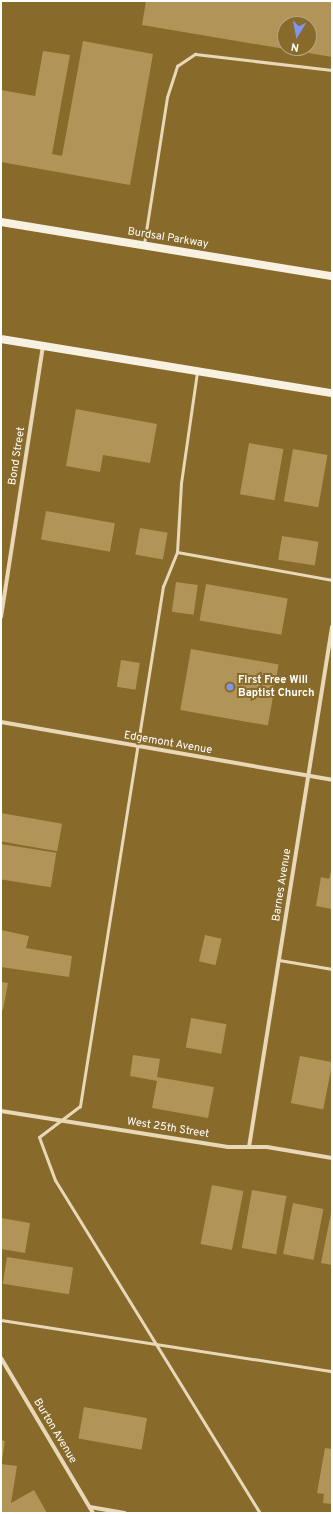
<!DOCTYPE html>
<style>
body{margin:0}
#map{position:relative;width:333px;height:1514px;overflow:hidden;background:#886a2b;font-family:Overpass,sans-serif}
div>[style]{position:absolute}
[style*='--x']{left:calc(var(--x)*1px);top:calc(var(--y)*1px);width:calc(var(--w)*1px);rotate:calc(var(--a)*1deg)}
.building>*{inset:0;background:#b19457;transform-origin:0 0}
.lane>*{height:3px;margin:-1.5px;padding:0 1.5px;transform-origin:1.5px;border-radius:1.5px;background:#e8d8b8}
.street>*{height:4px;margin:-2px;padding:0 2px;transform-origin:2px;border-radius:2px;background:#e8d8b8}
.secondary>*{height:8px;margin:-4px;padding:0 4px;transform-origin:4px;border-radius:4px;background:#f8f1e2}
.dots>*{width:11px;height:11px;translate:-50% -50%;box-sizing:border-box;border:2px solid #886a2b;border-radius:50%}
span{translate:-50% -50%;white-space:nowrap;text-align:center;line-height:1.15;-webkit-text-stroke:4px #886a2b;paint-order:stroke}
.street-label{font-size:11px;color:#fff}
.poi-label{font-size:11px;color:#fff;font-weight:700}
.left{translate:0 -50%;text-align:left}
.frame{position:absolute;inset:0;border:2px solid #fff;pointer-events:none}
.north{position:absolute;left:277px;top:16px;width:40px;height:40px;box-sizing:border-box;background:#886a2b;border:1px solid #b8a680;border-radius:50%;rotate:190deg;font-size:11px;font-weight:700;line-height:16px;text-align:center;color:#fff}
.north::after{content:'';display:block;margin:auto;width:14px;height:18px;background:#8194ee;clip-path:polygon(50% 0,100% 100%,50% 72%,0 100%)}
</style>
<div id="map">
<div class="building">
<i style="clip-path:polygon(evenodd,146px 1px,332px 1px,332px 57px,142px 25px,146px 1px,285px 24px,309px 24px,309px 48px,285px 48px,285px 24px)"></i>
<i style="clip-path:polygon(83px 41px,153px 54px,130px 185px,1px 162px,1px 90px,35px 96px,43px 51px,70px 55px,52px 154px,62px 156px)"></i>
<i style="clip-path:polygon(76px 409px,157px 424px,150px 463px,103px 455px,100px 472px,66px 466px)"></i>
<i style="left:249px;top:443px;width:35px;height:52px;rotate:10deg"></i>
<i style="left:293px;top:449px;width:35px;height:53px;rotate:10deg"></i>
<i style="left:46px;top:511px;width:70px;height:29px;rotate:10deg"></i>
<i style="left:140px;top:528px;width:28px;height:27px;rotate:10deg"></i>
<i style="left:282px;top:536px;width:37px;height:24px;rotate:9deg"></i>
<i style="left:176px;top:582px;width:22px;height:30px;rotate:8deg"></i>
<i style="left:206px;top:584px;width:83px;height:37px;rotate:10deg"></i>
<i style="left:191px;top:649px;width:89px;height:62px;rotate:10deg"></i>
<i style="left:121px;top:660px;width:19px;height:27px;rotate:9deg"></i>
<i style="left:1px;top:813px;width:62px;height:28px;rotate:10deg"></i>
<i style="left:1px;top:844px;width:56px;height:35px;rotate:9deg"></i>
<i style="clip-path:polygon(332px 868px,332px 909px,316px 906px,321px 877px,329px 879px)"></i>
<i style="clip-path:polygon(1px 930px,29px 936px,26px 948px,72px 956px,69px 977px,1px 967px)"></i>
<i style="left:205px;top:935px;width:17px;height:27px;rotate:13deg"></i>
<i style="clip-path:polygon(1px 982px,8px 983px,3px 1010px,1px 1010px)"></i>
<i style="left:191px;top:1018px;width:36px;height:30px;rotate:10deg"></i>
<i style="clip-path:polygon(133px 1055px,160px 1059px,157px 1077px,214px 1087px,208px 1118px,152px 1108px,157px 1081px,130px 1076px)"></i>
<i style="left:300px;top:1056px;width:33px;height:48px;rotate:11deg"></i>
<i style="left:212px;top:1185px;width:32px;height:60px;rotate:11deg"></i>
<i style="left:252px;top:1190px;width:35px;height:59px;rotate:10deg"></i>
<i style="left:293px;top:1203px;width:31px;height:52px;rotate:11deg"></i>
<i style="clip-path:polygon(332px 1208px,332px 1265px,321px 1263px)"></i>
<i style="clip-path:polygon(1px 1218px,30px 1223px,25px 1253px,1px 1249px)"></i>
<i style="left:7px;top:1257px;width:67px;height:27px;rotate:9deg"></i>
<i style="left:84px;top:1407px;width:64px;height:32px;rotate:10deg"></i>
<i style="clip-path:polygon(1px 1440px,5px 1441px,2px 1460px,1px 1460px)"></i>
<i style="clip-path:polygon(325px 1448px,332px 1449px,332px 1504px,323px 1503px,324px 1494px,317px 1493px)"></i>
<i style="clip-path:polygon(1px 1464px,17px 1466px,11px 1503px,34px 1490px,47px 1513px,1px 1513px)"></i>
</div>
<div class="lane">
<i style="--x:144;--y:244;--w:149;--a:-81.1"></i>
<i style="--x:167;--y:97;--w:33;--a:-72"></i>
<i style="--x:177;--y:66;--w:22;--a:-34"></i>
<i style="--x:195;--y:54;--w:138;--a:6.7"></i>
<i style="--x:197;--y:372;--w:112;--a:98.2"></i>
<i style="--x:181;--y:483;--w:69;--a:93.3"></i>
<i style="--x:177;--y:552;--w:37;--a:112"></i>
<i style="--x:163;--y:586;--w:527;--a:99.07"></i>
<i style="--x:80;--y:1106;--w:51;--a:142.9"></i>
<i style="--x:39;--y:1137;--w:46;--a:69.6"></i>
<i style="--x:55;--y:1180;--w:391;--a:58.4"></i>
<i style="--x:177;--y:552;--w:158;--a:10.2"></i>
<i style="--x:279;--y:960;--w:54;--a:9.6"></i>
<i style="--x:1;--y:1320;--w:335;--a:8.8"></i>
</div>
<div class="street">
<i style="--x:1;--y:617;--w:274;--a:-81.2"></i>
<i style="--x:1;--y:722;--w:336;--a:9.9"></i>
<i style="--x:1;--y:1111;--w:230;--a:9"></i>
<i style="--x:228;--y:1147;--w:39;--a:0"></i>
<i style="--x:267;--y:1147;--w:66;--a:9.6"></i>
<i style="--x:249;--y:1147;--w:527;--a:-80.93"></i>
<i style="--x:1;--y:1358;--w:180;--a:59.3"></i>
<i style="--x:90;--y:1507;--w:35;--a:10"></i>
</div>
<div class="secondary">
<i style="--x:1;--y:222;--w:335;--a:9.3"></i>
<i style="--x:1;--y:339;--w:335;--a:9.3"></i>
</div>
<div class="dots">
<i style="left:230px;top:687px;background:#8194ee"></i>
</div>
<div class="street-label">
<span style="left:168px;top:238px;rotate:9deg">Burdsal Parkway</span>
<span style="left:17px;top:456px;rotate:-81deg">Bond Street</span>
<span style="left:168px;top:743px;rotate:10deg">Edgemont Avenue</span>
<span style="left:282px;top:885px;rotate:-81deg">Barnes Avenue</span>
<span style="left:168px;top:1128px;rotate:9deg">West 25th Street</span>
<span style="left:55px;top:1431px;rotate:59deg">Burton Avenue</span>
</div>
<div class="poi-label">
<span class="left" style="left:238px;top:687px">First Free Will<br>Baptist Church</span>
</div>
<div class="frame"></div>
<div class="north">N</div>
</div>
